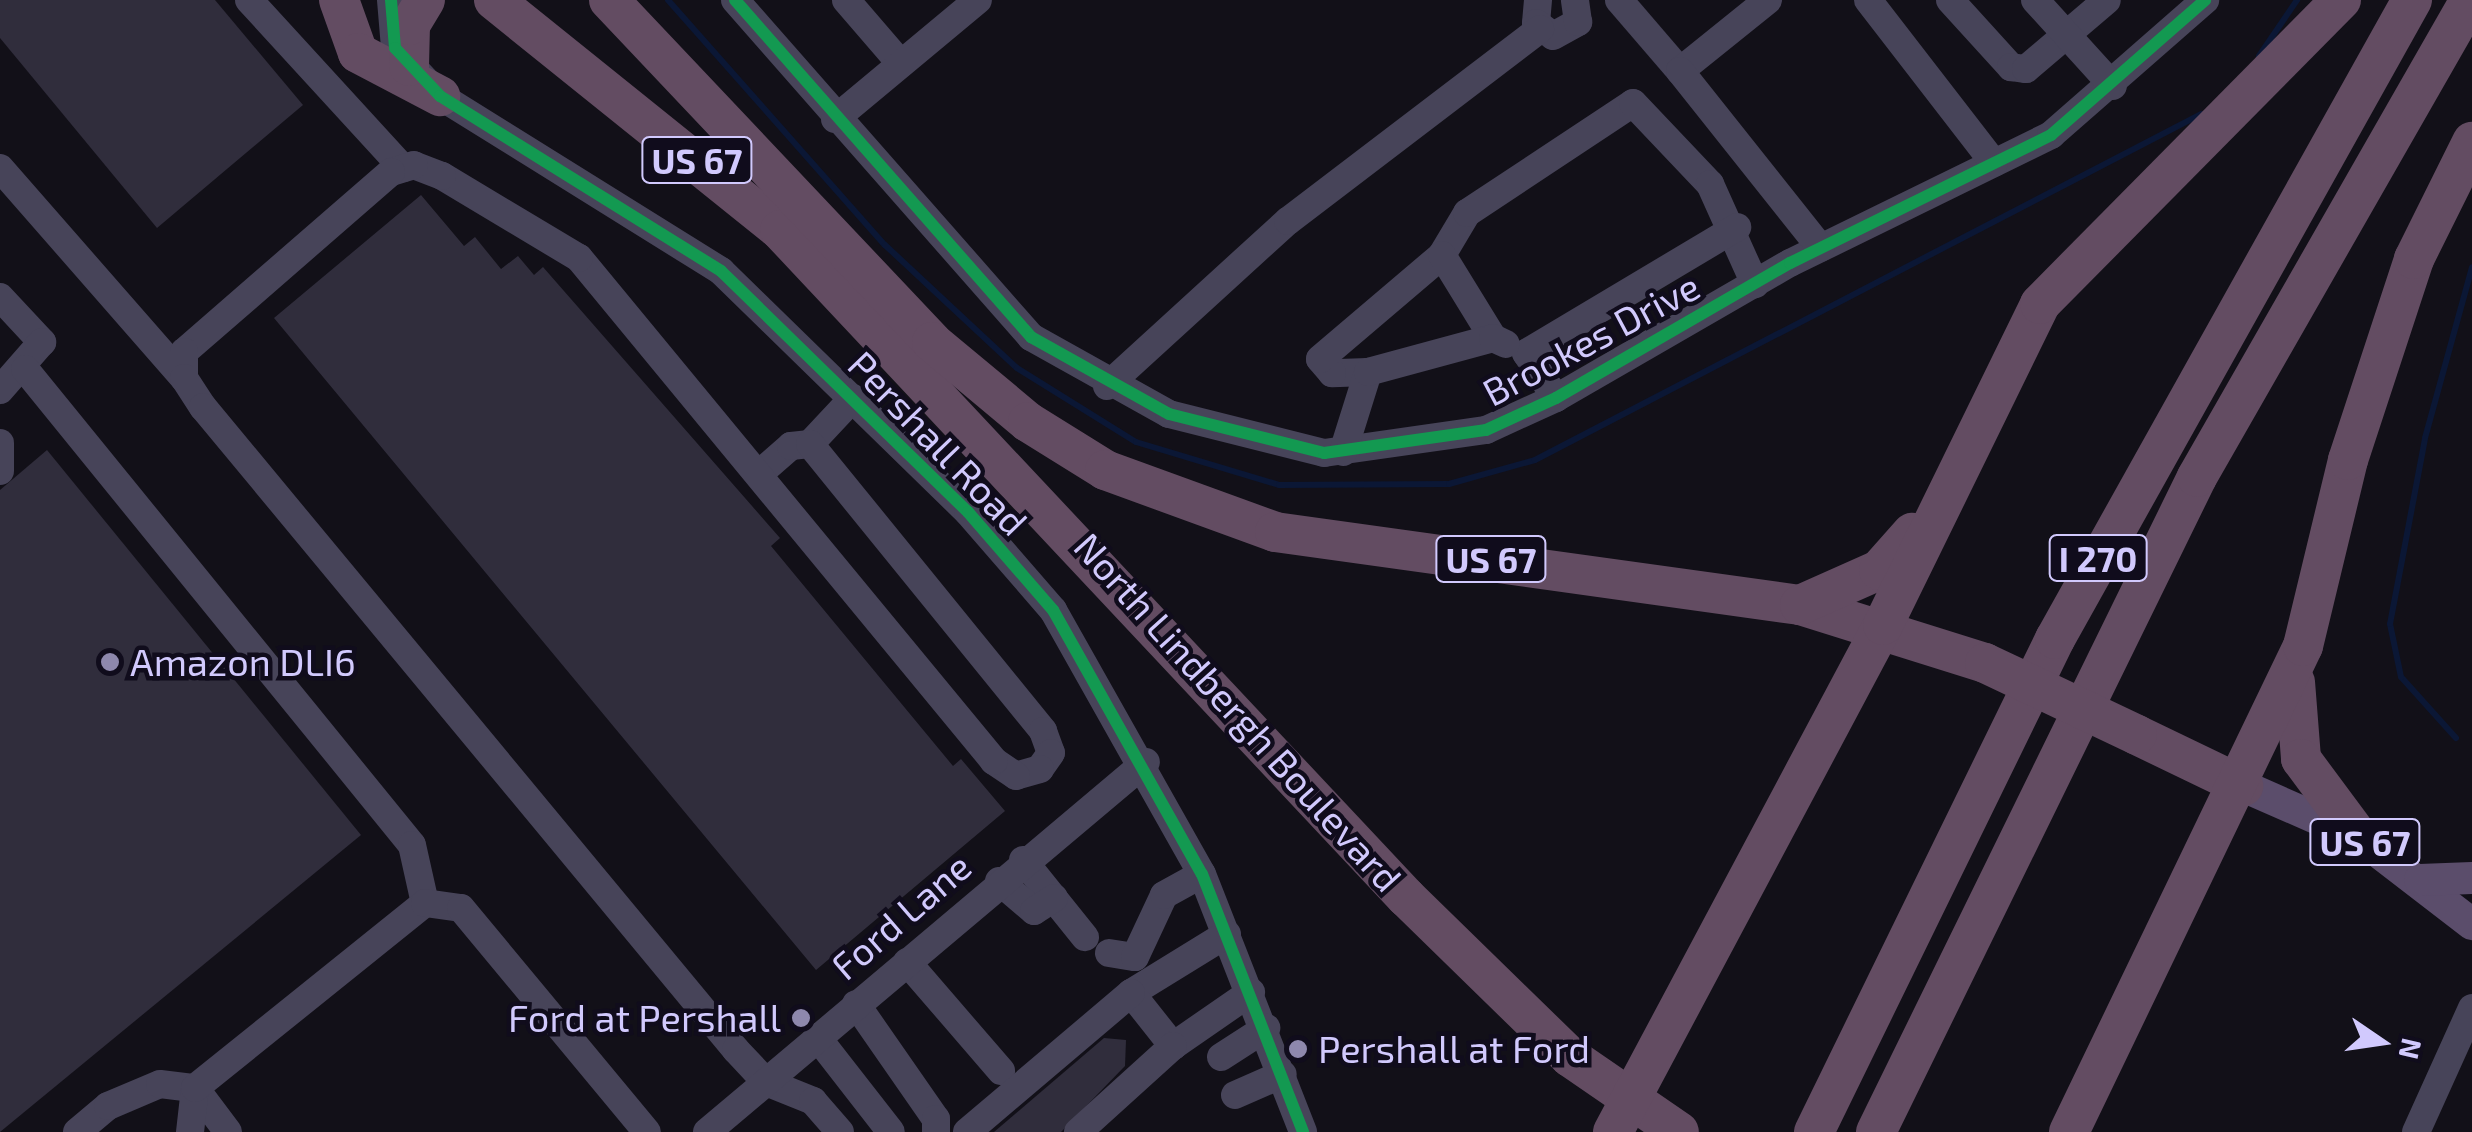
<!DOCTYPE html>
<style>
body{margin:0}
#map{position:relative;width:2472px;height:1132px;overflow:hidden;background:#121018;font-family:"Exo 2",sans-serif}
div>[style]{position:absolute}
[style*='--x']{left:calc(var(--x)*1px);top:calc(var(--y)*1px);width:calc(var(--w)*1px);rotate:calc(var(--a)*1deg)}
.stream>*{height:6px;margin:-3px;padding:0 3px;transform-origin:3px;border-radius:3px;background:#0b1735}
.building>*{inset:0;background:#302d3c}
.minor>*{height:28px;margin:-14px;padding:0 14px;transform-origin:14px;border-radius:14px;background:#474459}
.major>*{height:32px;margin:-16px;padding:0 16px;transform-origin:16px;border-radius:16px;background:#5b4d6b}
.highway>*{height:40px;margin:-20px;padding:0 20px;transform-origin:20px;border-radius:20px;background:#634c62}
.highway-bridge>*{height:40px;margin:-20px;padding:0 20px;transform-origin:20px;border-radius:20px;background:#634c62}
.cycleway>*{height:12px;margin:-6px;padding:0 6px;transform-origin:6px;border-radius:6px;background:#139951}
.dots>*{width:28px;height:28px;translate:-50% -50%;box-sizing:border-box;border:5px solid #100c1c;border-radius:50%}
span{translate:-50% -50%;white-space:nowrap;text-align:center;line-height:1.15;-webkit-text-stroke:9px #100c1c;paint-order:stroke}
.shield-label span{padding:2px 8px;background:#100c1c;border:2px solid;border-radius:8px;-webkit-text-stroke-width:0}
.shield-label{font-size:35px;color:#d1c9fd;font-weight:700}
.street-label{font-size:38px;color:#d1c9fd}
.poi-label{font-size:38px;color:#d1c9fd}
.left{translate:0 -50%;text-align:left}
.right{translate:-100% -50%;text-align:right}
.north{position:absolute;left:2332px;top:992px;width:100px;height:100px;-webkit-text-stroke:8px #100c1c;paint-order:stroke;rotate:103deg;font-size:28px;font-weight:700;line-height:40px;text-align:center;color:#d1c9fd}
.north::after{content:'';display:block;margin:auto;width:35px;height:45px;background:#d1c9fd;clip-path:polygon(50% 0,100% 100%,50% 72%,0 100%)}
</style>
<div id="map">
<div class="stream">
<i style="--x:668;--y:0;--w:327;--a:48.5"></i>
<i style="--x:885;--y:245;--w:180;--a:43"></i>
<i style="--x:1017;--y:368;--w:140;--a:31.9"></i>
<i style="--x:1136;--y:442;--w:149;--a:16.7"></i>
<i style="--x:1279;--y:485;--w:170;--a:-0.3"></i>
<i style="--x:1449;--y:484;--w:89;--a:-15.6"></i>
<i style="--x:1535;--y:460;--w:751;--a:-27.45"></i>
<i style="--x:2259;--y:56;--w:68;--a:-55.8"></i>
<i style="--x:2456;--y:738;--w:82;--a:-132"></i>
<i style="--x:2401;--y:677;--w:54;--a:-101.7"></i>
<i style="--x:2390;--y:624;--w:189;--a:-79.3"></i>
<i style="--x:2425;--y:438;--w:177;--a:-74.6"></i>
</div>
<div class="building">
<i style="clip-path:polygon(0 0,215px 0,303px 105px,157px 228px,0 38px)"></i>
<i style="clip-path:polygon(421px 195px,464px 246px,475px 237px,501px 269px,518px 256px,534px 275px,543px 267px,780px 538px,771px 546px,953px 766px,961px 759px,1005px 811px,816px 970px,274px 318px)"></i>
<i style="clip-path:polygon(47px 450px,361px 835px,0 1132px,0 490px)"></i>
<i style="clip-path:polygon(1104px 1038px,1126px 1040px,1125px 1066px,1061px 1132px,994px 1132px)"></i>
</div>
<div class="minor">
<i style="--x:249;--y:0;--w:228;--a:47.5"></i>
<i style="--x:391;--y:0;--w:48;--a:85.2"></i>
<i style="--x:395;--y:48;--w:66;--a:46.8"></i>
<i style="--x:440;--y:96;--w:331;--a:31.9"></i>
<i style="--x:721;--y:271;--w:345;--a:44.3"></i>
<i style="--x:968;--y:512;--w:130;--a:49.1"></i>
<i style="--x:1053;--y:610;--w:303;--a:60.6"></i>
<i style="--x:1202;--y:874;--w:277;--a:68.6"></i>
<i style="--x:735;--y:0;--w:449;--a:48.7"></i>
<i style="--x:1031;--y:337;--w:158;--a:29.2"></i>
<i style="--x:1169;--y:414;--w:160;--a:14.1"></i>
<i style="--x:1324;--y:453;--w:164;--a:-8.1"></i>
<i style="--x:1486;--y:430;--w:77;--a:-24.6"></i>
<i style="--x:1556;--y:398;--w:270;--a:-30"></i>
<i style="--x:1790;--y:263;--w:291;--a:-26.1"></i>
<i style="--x:2051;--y:135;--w:205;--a:-41.2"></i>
<i style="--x:846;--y:0;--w:84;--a:49.3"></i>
<i style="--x:1538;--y:0;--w:23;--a:95"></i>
<i style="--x:1536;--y:23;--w:21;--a:37"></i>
<i style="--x:1553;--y:36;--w:29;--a:-29"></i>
<i style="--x:1578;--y:22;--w:22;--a:-98"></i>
<i style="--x:1619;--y:0;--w:94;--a:49.3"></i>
<i style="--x:1768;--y:0;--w:113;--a:141.1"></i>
<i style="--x:1680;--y:71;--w:226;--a:51.5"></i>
<i style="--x:1868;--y:0;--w:206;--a:52.3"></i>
<i style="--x:1950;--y:0;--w:91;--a:47.7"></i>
<i style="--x:2011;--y:67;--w:15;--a:8"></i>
<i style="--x:2026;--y:69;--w:106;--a:-40.4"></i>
<i style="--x:2035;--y:0;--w:116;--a:47.8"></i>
<i style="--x:835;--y:119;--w:186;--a:-39.8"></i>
<i style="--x:0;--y:168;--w:279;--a:48.8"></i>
<i style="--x:1442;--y:255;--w:49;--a:-59.2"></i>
<i style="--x:1467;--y:213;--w:199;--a:-33.5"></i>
<i style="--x:1633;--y:103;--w:112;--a:46.5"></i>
<i style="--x:1710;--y:184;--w:110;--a:65.8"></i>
<i style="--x:0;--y:297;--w:62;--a:47"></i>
<i style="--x:42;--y:342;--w:64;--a:131.2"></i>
<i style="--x:25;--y:369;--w:613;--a:50.89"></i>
<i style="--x:412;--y:845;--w:59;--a:77.4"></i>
<i style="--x:1368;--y:372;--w:36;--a:178"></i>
<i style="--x:1332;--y:373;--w:18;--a:-131"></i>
<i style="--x:1320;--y:359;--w:160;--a:-40.4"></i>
<i style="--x:1442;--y:255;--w:97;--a:58.4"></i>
<i style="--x:1107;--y:386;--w:245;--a:-42.4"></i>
<i style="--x:1288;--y:221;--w:317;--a:-37.3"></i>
<i style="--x:1556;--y:398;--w:54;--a:-123.7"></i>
<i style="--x:1526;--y:353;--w:246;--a:-30.8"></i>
<i style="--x:0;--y:443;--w:28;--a:90"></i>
<i style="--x:810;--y:444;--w:63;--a:-46.9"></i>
<i style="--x:1343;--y:452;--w:84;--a:-72.6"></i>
<i style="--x:1368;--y:372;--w:130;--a:-15.2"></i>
<i style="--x:1493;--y:338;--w:14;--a:25"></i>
<i style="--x:760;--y:473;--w:41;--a:-41.1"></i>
<i style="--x:791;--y:446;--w:19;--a:-6"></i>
<i style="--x:810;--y:444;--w:370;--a:50.9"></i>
<i style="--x:1043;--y:731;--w:23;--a:70"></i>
<i style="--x:1051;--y:753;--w:19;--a:125"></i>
<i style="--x:1040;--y:769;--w:25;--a:164"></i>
<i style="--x:1016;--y:776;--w:27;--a:-146"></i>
<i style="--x:994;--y:761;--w:652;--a:-129.52"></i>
<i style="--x:579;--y:258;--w:160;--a:-149.1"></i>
<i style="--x:442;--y:176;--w:30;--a:-159"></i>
<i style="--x:414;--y:165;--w:24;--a:163"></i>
<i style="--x:391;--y:172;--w:274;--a:139"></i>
<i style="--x:184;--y:352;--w:26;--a:90"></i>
<i style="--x:184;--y:378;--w:35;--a:57"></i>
<i style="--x:203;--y:407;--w:835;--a:50.34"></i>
<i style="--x:736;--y:1050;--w:44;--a:46.8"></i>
<i style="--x:766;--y:1082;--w:51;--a:22"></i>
<i style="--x:813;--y:1101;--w:41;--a:48.9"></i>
<i style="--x:1023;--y:860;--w:99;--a:51.2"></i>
<i style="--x:999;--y:881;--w:46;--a:40.6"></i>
<i style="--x:1034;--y:911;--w:24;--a:-33"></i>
<i style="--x:1227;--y:934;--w:113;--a:148.4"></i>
<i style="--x:1131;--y:993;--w:68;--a:51.6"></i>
<i style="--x:1173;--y:1046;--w:95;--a:-34.7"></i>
<i style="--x:1109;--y:953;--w:26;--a:9"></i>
<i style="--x:1135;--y:957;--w:68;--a:-64.9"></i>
<i style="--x:1164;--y:895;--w:43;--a:-28.9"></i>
<i style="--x:907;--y:962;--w:144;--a:49.2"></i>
<i style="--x:856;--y:1004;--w:140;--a:55.2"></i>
<i style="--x:936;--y:1119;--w:13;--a:90"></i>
<i style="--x:817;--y:1037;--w:120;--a:52.1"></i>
<i style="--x:1221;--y:1057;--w:54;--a:-32.8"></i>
<i style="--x:1235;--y:1095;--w:52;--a:-23.6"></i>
<i style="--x:77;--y:1132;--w:40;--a:-40"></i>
<i style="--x:108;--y:1106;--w:56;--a:-22.9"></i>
<i style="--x:160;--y:1084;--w:35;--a:7"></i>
<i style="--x:195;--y:1088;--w:55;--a:53.1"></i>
<i style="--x:190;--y:1132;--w:44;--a:-83.5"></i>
<i style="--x:195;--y:1088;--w:295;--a:-38.8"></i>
<i style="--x:425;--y:903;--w:36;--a:8"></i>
<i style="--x:461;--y:908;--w:291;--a:50.3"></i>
<i style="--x:707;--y:1132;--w:574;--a:-40.13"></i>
<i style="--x:967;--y:1132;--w:215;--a:-40.3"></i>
<i style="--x:1078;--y:1132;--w:128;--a:-42.2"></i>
<i style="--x:2416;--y:1132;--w:136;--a:-65.7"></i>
</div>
<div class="major">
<i style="--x:2243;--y:786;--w:127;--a:23.7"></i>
<i style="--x:2359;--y:837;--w:143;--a:37.6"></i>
<i style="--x:2420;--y:880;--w:52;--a:-2.2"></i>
</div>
<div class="highway">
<i style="--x:339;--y:0;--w:56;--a:70.3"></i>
<i style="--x:358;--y:53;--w:93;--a:27.7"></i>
<i style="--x:494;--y:0;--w:367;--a:38.8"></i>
<i style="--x:780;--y:230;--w:915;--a:46.82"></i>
<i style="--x:1406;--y:897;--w:229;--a:44.3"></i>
<i style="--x:1570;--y:1057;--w:132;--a:34.5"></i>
<i style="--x:609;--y:0;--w:470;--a:46.6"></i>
<i style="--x:932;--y:342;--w:125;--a:39.8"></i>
<i style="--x:1028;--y:422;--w:91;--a:31.9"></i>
<i style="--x:1105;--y:470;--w:181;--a:20"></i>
<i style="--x:1275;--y:532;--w:530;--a:7.92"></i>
<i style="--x:1800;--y:605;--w:194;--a:17.4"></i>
<i style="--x:409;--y:66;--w:41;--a:-88.6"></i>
<i style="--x:410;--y:25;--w:29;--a:-59"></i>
<i style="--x:1800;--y:605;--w:86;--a:-23.9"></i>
<i style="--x:1879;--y:570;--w:50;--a:-48.3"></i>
<i style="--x:2295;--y:682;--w:77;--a:85.5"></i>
<i style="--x:2301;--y:759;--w:97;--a:53.4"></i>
<i style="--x:2137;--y:735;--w:118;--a:25.7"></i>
<i style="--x:1613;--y:1132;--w:574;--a:-61.96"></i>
<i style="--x:1883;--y:625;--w:357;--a:-63.9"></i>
<i style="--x:2040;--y:304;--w:428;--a:-45.3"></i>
<i style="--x:1814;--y:1132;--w:549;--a:-63.95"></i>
<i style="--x:2055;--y:639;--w:732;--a:-60.81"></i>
<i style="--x:1876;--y:1132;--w:729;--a:-63.89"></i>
<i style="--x:2197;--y:477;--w:550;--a:-60.22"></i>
<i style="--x:2069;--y:1132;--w:539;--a:-64.29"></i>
<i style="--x:2303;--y:646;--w:191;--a:-76.4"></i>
<i style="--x:2348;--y:460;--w:212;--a:-71.8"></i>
<i style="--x:2414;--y:259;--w:131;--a:-63.6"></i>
</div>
<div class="highway-bridge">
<i style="--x:1985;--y:663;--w:168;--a:25.3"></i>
</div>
<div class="cycleway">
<i style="--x:391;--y:0;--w:48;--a:85.2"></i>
<i style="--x:395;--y:48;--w:66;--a:46.8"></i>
<i style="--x:440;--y:96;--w:331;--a:31.9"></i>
<i style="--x:721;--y:271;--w:345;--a:44.3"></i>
<i style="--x:968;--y:512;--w:130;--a:49.1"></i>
<i style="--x:1053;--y:610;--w:303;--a:60.6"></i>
<i style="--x:1202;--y:874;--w:277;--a:68.6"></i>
<i style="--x:735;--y:0;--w:449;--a:48.7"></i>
<i style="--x:1031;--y:337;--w:158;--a:29.2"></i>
<i style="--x:1169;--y:414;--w:160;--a:14.1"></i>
<i style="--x:1324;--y:453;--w:164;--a:-8.1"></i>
<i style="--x:1486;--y:430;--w:77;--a:-24.6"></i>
<i style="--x:1556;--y:398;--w:270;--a:-30"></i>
<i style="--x:1790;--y:263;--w:291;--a:-26.1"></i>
<i style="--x:2051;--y:135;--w:205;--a:-41.2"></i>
</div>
<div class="dots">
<i style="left:110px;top:662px;background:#8e88ad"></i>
<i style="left:801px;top:1018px;background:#8e88ad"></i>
<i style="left:1298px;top:1049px;background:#8e88ad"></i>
</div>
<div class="shield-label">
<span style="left:697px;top:160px">US 67</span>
<span style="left:2098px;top:558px">I 270</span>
<span style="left:1491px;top:559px">US 67</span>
<span style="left:2365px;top:842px">US 67</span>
</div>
<div class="street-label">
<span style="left:1591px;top:339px;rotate:-28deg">Brookes Drive</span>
<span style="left:938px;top:443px;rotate:46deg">Pershall Road</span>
<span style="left:1238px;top:712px;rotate:48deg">North Lindbergh Boulevard</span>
<span style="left:901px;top:916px;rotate:-41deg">Ford Lane</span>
</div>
<div class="poi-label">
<span class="left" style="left:130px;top:662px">Amazon DLI6</span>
<span class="right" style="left:781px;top:1018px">Ford at Pershall</span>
<span class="left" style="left:1318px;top:1049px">Pershall at Ford</span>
</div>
<div class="north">N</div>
</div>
